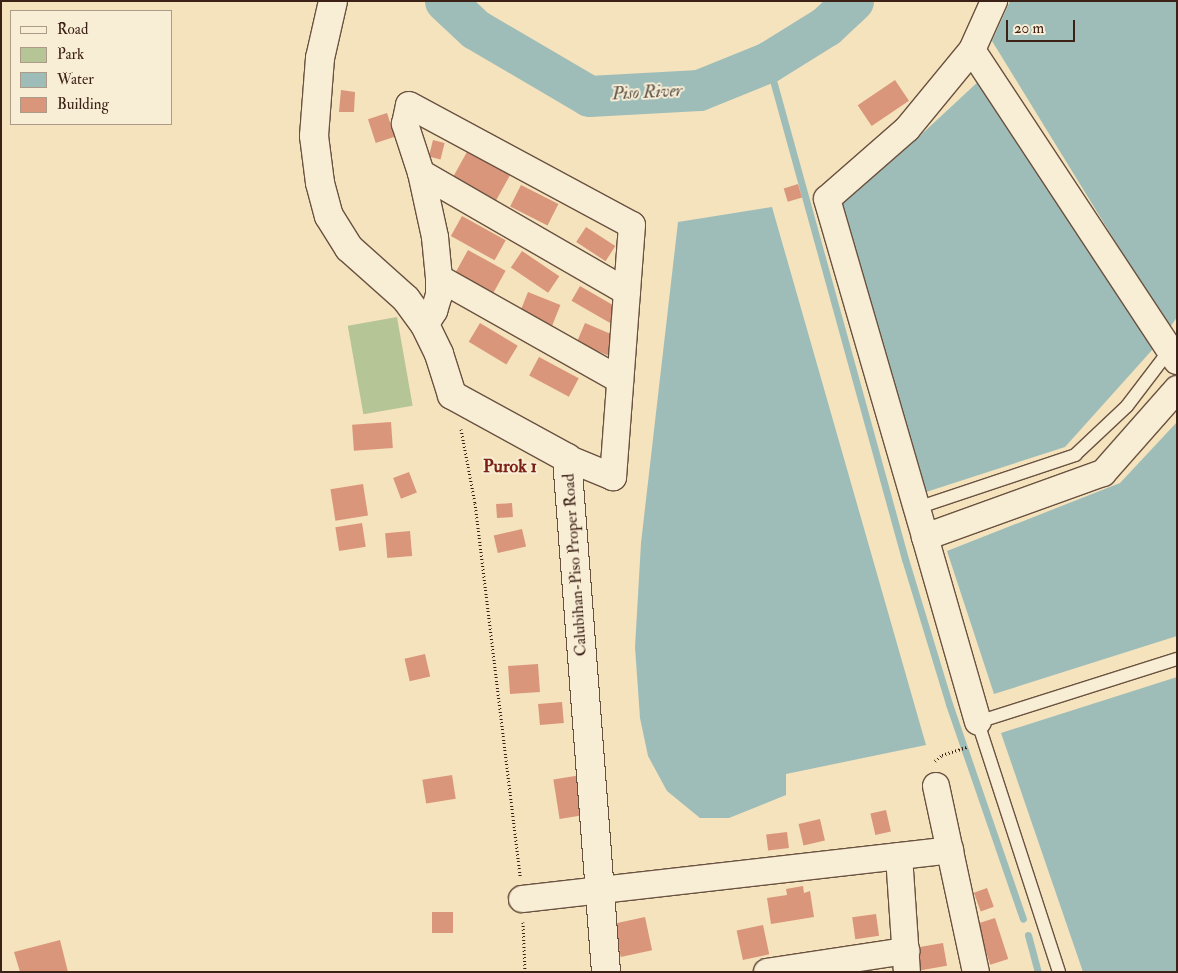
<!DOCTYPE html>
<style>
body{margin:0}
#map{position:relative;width:1178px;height:973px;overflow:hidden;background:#f5e3be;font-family:"IM FELL Double Pica",serif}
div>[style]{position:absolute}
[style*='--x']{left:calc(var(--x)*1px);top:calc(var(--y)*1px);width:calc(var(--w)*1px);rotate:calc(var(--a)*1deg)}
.green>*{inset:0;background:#b6c596;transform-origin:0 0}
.water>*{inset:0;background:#9ebdb8}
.stream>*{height:7px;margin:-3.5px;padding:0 3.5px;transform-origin:3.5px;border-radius:3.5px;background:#9ebdb8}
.river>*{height:41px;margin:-20.5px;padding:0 20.5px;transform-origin:20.5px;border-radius:20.5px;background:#9ebdb8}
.building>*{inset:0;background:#da967b;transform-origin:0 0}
.path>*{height:3px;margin-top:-1.5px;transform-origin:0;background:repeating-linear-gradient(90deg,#3c2116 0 1px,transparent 0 3.5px)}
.roads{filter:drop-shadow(1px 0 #6a5240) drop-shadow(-1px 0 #6a5240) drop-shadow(0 1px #6a5240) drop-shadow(0 -1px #6a5240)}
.service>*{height:12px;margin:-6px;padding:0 6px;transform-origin:6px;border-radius:6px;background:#f8edd5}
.minor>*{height:26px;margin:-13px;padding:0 13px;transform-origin:13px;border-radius:13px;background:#f8edd5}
.tertiary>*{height:28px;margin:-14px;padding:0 14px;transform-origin:14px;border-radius:14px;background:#f8edd5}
span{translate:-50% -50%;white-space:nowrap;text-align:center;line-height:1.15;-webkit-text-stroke:4px #f8edd5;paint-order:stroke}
.street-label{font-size:16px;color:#3c2116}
.water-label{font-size:18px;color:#595047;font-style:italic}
.neighbourhood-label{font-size:18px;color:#7a1f14;font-weight:700}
.frame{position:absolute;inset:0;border:2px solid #3c2116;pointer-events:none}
.legend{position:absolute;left:10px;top:10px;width:162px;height:115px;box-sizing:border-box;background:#f8edd5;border:1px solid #ad9b89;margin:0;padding:6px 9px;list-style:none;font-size:15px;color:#3c2116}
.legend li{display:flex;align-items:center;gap:10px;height:25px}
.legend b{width:25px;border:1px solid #ad9b89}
.scale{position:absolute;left:1006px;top:20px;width:69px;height:22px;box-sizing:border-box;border:2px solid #3c2116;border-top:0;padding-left:6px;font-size:15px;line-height:18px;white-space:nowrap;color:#3c2116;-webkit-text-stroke:4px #f8edd5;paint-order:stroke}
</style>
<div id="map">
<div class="green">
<i style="left:397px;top:317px;width:90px;height:50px;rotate:80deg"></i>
</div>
<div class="water">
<i style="clip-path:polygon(1010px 1px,1177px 1px,1177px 317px,1169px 329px,992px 41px)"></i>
<i style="clip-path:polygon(981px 79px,1153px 349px,1065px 447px,923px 493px,840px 204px,911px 144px)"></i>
<i style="clip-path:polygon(772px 207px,926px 745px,786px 774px,786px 795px,729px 818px,700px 818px,667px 791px,648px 756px,640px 718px,635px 647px,641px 543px,678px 222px)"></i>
<i style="clip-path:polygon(1177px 422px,1177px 636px,994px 694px,947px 551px,1120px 483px)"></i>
<i style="clip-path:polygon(1177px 677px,1177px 972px,1083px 972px,1001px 733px)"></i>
</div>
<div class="stream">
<i style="--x:768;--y:62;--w:516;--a:74.59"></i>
<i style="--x:905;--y:559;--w:152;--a:73.1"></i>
<i style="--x:949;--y:704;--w:227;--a:71"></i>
<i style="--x:1028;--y:935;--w:38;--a:75"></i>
</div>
<div class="river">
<i style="--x:445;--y:1;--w:41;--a:43"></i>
<i style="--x:475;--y:29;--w:132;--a:30.4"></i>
<i style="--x:589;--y:96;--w:110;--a:-3.1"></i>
<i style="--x:699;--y:90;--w:74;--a:-22.1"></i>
<i style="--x:768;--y:62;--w:68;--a:-31.8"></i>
<i style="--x:826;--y:26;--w:37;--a:-43"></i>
</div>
<div class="building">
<i style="left:895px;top:80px;width:25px;height:45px;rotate:56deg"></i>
<i style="clip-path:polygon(341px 90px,355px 92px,354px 112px,339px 112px)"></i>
<i style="left:387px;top:113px;width:25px;height:20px;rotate:72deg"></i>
<i style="left:433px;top:140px;width:12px;height:17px;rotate:14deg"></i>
<i style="left:468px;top:150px;width:49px;height:32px;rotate:29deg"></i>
<i style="left:798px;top:184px;width:14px;height:15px;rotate:73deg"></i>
<i style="left:521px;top:185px;width:42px;height:24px;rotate:27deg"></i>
<i style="left:462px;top:216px;width:50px;height:23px;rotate:29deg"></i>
<i style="left:586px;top:227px;width:35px;height:18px;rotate:33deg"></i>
<i style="left:468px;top:250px;width:43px;height:26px;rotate:29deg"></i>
<i style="left:522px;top:251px;width:45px;height:20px;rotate:34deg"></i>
<i style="left:580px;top:286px;width:44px;height:17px;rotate:30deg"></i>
<i style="left:528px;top:292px;width:35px;height:22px;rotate:22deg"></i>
<i style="left:480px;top:323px;width:44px;height:22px;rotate:31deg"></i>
<i style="left:585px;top:323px;width:34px;height:21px;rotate:23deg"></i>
<i style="left:539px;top:357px;width:45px;height:21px;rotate:28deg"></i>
<i style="left:391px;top:422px;width:26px;height:39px;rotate:86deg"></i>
<i style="left:409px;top:472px;width:22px;height:17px;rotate:69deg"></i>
<i style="left:363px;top:484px;width:32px;height:33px;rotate:81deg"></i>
<i style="left:512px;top:503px;width:14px;height:16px;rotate:86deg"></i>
<i style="left:362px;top:523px;width:24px;height:27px;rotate:81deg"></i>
<i style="left:522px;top:529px;width:18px;height:29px;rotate:77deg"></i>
<i style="left:410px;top:531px;width:25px;height:25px;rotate:85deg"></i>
<i style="left:425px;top:654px;width:23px;height:21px;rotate:77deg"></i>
<i style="left:538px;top:664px;width:28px;height:30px;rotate:86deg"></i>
<i style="left:562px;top:702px;width:21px;height:24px;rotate:85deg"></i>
<i style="left:452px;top:775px;width:24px;height:30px;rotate:81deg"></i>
<i style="left:581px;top:775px;width:40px;height:28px;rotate:81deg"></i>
<i style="left:886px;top:810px;width:22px;height:16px;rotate:77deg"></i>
<i style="left:820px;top:819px;width:22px;height:22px;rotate:77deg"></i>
<i style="left:787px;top:832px;width:16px;height:21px;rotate:83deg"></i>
<i style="clip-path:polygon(803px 886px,804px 893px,810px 891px,814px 917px,771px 924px,767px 898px,787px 895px,786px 889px)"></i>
<i style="left:987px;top:888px;width:20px;height:14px;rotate:70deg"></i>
<i style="left:432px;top:912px;width:21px;height:21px"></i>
<i style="left:876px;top:914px;width:22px;height:24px;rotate:82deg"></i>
<i style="left:645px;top:917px;width:34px;height:32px;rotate:78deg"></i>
<i style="left:995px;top:918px;width:43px;height:19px;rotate:72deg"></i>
<i style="left:763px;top:925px;width:30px;height:27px;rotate:78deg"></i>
<i style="clip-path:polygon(60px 940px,68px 972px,20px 972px,14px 952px)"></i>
<i style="left:943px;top:943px;width:23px;height:28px;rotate:80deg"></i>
</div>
<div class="path">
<i style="--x:461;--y:429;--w:75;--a:79.3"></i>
<i style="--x:475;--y:503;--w:376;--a:83.1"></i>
<i style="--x:935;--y:761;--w:9;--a:-41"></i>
<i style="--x:942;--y:755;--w:26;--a:-18"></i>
<i style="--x:523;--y:922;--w:50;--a:87.7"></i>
</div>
<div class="roads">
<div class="service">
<i style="--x:917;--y:508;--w:167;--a:-18.5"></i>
<i style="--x:1075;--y:455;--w:71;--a:-43.3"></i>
<i style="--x:1127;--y:406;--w:74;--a:-52.7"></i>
<i style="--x:1059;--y:972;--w:263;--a:-108"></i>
<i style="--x:978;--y:722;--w:209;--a:-17.6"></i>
</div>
<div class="minor">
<i style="--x:972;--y:50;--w:54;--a:-65.8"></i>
<i style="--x:421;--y:173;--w:238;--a:30"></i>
<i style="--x:439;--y:278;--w:208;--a:29.4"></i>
<i style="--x:425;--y:325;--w:17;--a:-57"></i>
<i style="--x:434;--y:311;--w:17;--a:-73"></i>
<i style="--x:439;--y:295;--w:17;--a:-90"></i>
<i style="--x:439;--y:278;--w:41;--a:-95.6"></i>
<i style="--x:435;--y:237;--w:66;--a:-102.3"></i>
<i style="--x:421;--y:173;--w:52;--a:-108.1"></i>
<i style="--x:405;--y:124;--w:19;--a:-78"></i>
<i style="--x:409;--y:105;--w:253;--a:28.3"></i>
<i style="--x:632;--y:225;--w:253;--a:94.3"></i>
<i style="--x:613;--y:477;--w:50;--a:-157.6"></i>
<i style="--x:1177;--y:361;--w:372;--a:-123.4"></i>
<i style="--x:972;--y:50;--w:102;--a:129.4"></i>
<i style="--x:907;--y:129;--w:106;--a:138.8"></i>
<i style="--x:827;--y:199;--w:352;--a:73.8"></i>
<i style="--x:925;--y:537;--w:189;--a:-19.8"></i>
<i style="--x:1103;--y:473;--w:112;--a:-48.6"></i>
<i style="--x:925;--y:537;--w:192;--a:74"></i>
<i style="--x:936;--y:786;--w:190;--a:77.9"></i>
<i style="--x:899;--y:856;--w:116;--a:86.1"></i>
<i style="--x:522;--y:899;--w:431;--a:-6.5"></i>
<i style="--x:767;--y:972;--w:141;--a:-8.6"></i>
</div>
<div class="tertiary">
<i style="--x:333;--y:1;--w:58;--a:102.8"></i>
<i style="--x:320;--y:58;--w:78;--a:94.4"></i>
<i style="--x:314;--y:136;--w:47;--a:82.7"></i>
<i style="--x:320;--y:183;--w:34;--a:75"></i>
<i style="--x:329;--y:216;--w:38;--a:58"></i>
<i style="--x:349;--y:248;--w:76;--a:41.8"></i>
<i style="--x:406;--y:299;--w:32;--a:54"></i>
<i style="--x:425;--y:325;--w:32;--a:64"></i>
<i style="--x:439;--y:354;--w:43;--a:72.4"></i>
<i style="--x:452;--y:395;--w:131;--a:28.7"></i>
<i style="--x:567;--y:458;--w:515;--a:85.66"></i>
</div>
</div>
<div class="street-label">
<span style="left:575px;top:565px;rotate:-94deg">Calubihan-Piso Proper Road</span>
</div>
<div class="water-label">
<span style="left:647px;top:93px;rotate:-3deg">Piso River</span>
</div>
<div class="neighbourhood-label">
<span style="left:510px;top:467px">Purok 1</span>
</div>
<div class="frame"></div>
<ul class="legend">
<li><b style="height:6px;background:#f8edd5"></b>Road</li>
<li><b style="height:14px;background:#b6c596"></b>Park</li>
<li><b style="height:14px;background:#9ebdb8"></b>Water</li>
<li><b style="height:14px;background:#da967b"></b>Building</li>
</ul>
<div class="scale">20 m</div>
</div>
